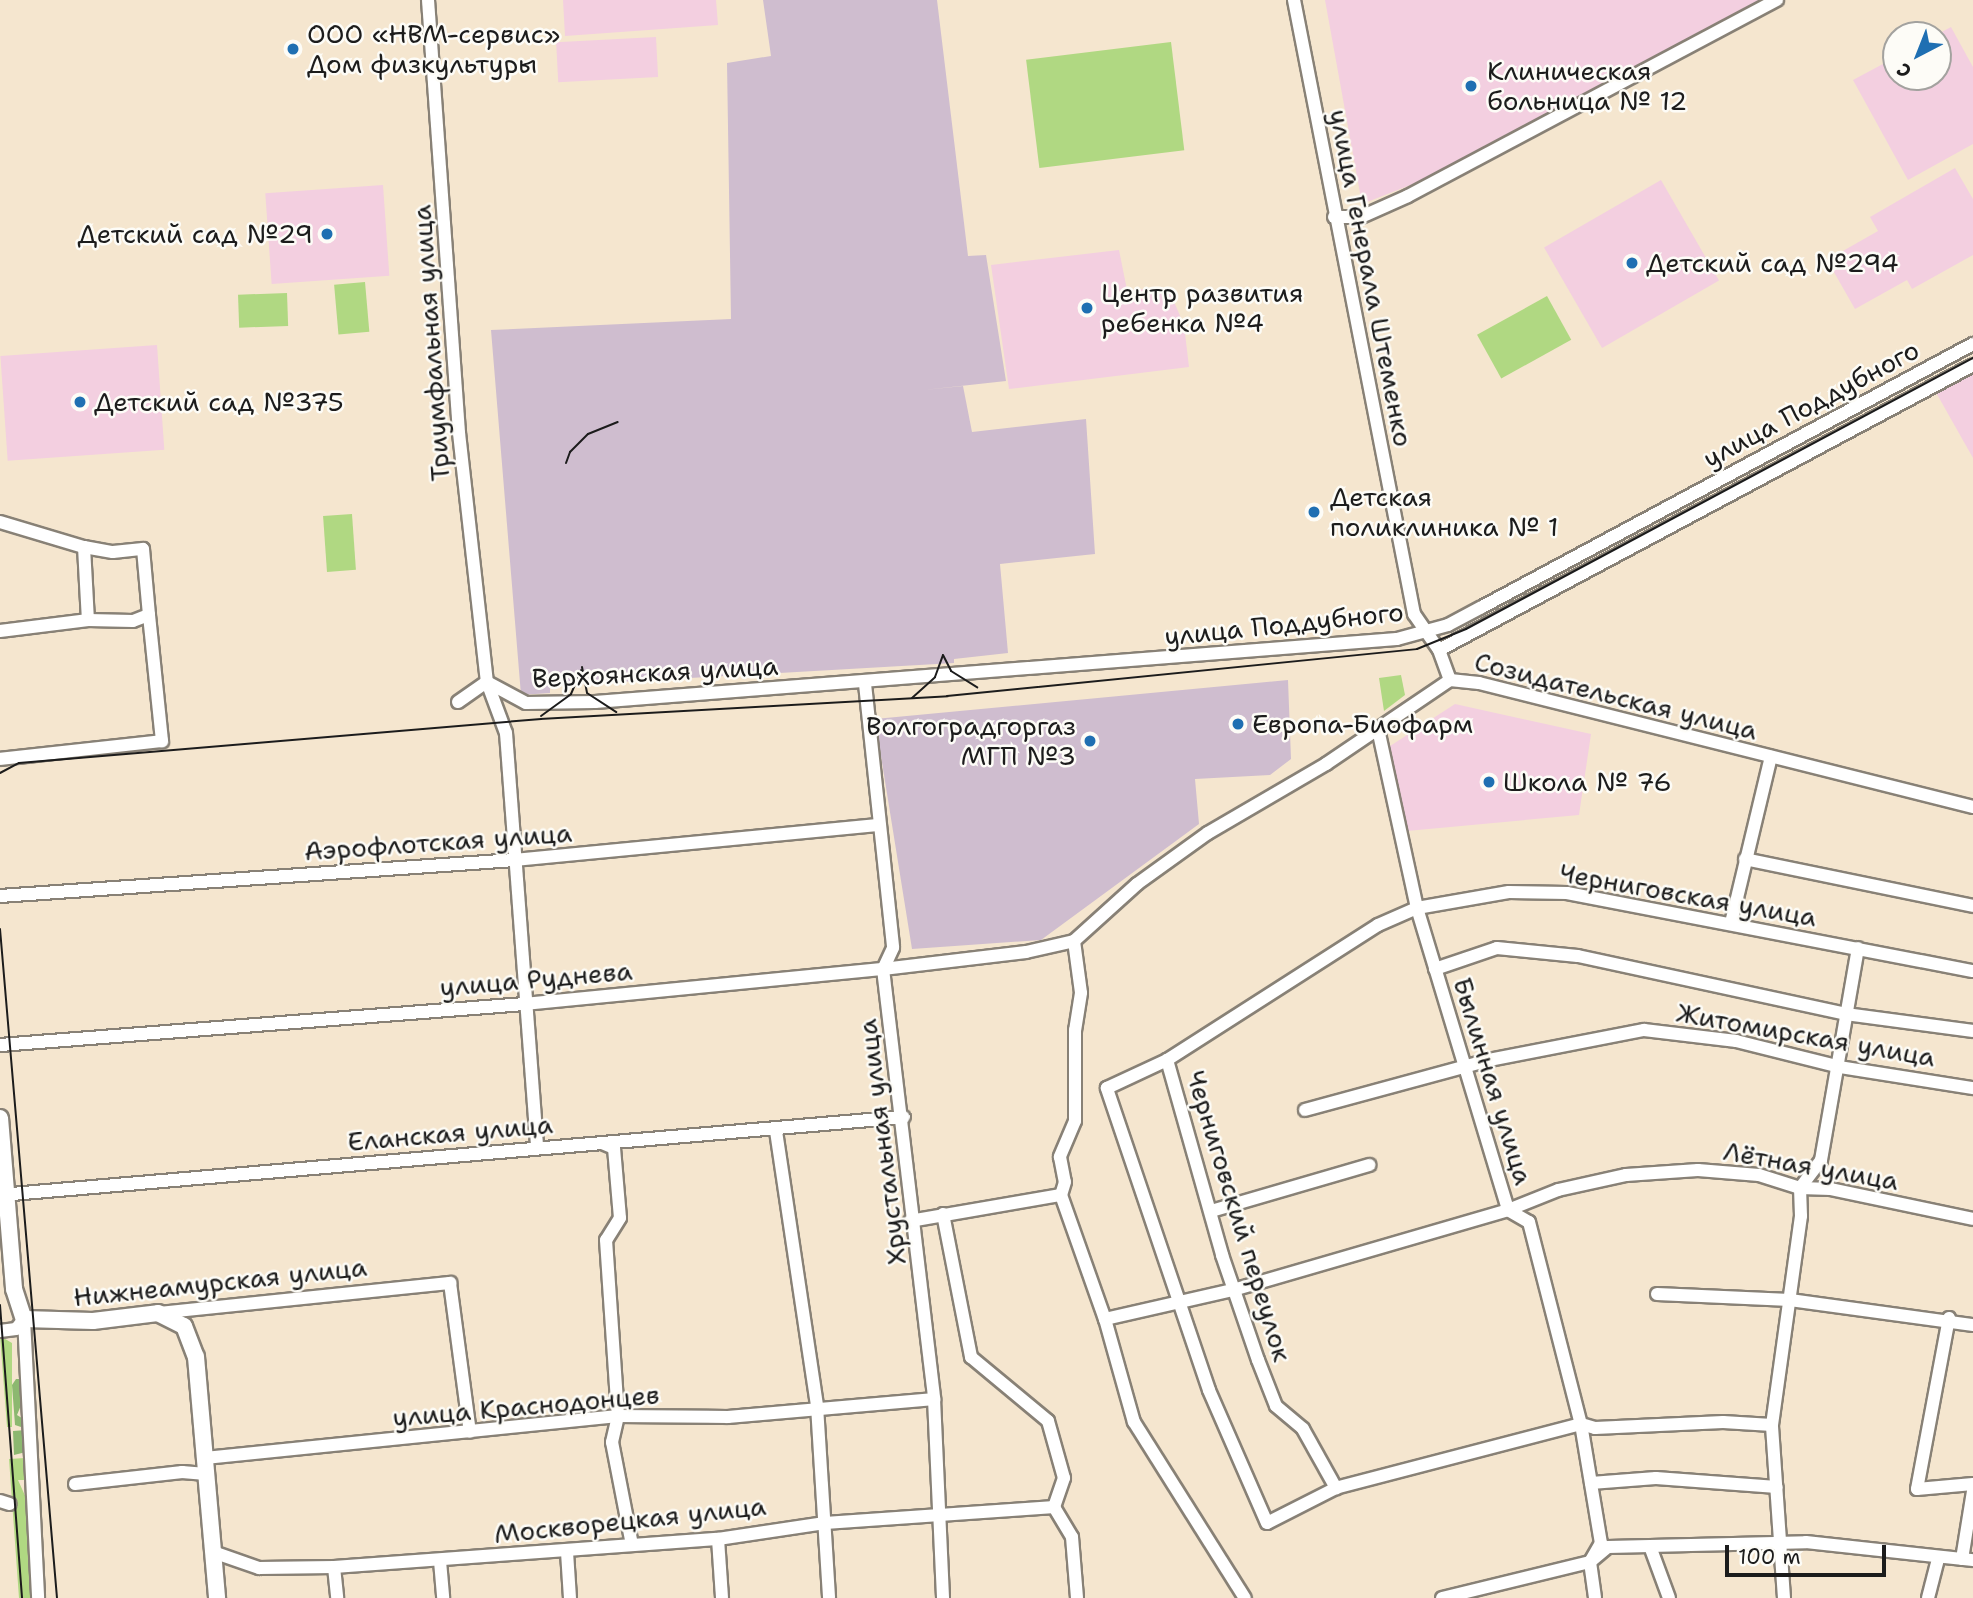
<!DOCTYPE html>
<meta charset="utf-8">
<style>
body{margin:0}
#map{position:relative;width:1973px;height:1598px;overflow:hidden;background:#f5e6cf;font-family:"Shantell Sans",sans-serif}
div>[style]{position:absolute}
[style*='--x']{left:calc(var(--x)*1px);top:calc(var(--y)*1px);width:calc(var(--w)*1px);rotate:calc(var(--a)*1deg)}
.built>*{inset:0;background:#f3cfe0;transform-origin:0 0}
.industrial>*{inset:0;background:#cfbdcf}
.green>*{inset:0;background:#b0d882;transform-origin:0 0}
.forest>*{inset:0;background:#8cb870}
.roads{filter:drop-shadow(2px 0 #888176) drop-shadow(-2px 0 #888176) drop-shadow(0 2px #888176) drop-shadow(0 -2px #888176)}
.minor>*{height:12px;margin:-6px;padding:0 6px;transform-origin:6px;border-radius:6px;background:#fff}
.tertiary>*{height:16px;margin:-8px;padding:0 8px;transform-origin:8px;border-radius:8px;background:#fff}
.tram>*{height:2px;margin:-1px;padding:0 1px;transform-origin:1px;border-radius:1px;background:#1c1c1c}
.dots>*{width:19px;height:19px;translate:-50% -50%;box-sizing:border-box;border:4px solid #fdfcf7;border-radius:50%}
span{translate:-50% -50%;white-space:nowrap;text-align:center;line-height:1.15;-webkit-text-stroke:5px #fdfcf7;paint-order:stroke}
.poi-label{font-size:26px;color:#1c1c1c}
.left{translate:0 -50%;text-align:left}
.right{translate:-100% -50%;text-align:right}
.street-label{font-size:26px;color:#1c1c1c}
.north{position:absolute;left:1882px;top:21px;width:70px;height:70px;box-sizing:border-box;background:#fdfcf7;border:2px solid #a3a29f;border-radius:50%;rotate:222deg;font-size:19px;font-weight:700;line-height:28px;text-align:center;color:#1c1c1c}
.north::after{content:'';display:block;margin:auto;width:24px;height:32px;background:#1f6fb2;clip-path:polygon(50% 0,100% 100%,50% 72%,0 100%)}
.scale{position:absolute;left:1725px;top:1545px;width:161px;height:32px;box-sizing:border-box;border:4px solid #1c1c1c;border-top:0;padding-left:9px;font-size:21px;line-height:24px;white-space:nowrap;color:#1c1c1c;-webkit-text-stroke:5px #fdfcf7;paint-order:stroke}
</style>
<div id="map">
<div class="built">
<i style="clip-path:polygon(563px 0,716px 0,718px 25px,565px 36px)"></i>
<i style="clip-path:polygon(1325px 0,1761px 0,1441px 173px,1362px 204px)"></i>
<i style="clip-path:polygon(1951px 27px,1973px 67px,1973px 144px,1908px 180px,1853px 80px,1896px 57px,1896px 77px,1938px 77px,1936px 35px)"></i>
<i style="left:656px;top:37px;width:40px;height:100px;rotate:87deg"></i>
<i style="clip-path:polygon(1955px 168px,1973px 199px,1973px 255px,1912px 289px,1907px 280px,1855px 309px,1827px 260px,1878px 231px,1870px 217px)"></i>
<i style="left:1661px;top:180px;width:116px;height:135px;rotate:60deg"></i>
<i style="left:383px;top:185px;width:91px;height:118px;rotate:86deg"></i>
<i style="clip-path:polygon(1119px 250px,1127px 290px,1168px 288px,1184px 325px,1189px 367px,1009px 389px,991px 265px)"></i>
<i style="left:157px;top:345px;width:105px;height:157px;rotate:86deg"></i>
<i style="clip-path:polygon(1973px 367px,1973px 458px,1934px 389px)"></i>
<i style="clip-path:polygon(1455px 704px,1591px 734px,1579px 815px,1407px 831px,1387px 748px)"></i>
</div>
<div class="industrial">
<i style="clip-path:polygon(763px 0,937px 0,968px 256px,986px 255px,1006px 381px,924px 390px,963px 386px,972px 432px,1086px 419px,1095px 554px,1000px 564px,1008px 653px,954px 659px,954px 663px,550px 686px,550px 693px,521px 695px,491px 330px,731px 319px,727px 63px,771px 56px)"></i>
<i style="clip-path:polygon(1288px 680px,1291px 759px,1270px 775px,1195px 779px,1199px 824px,1041px 940px,912px 949px,875px 719px)"></i>
</div>
<div class="green">
<i style="left:1171px;top:42px;width:109px;height:146px;rotate:83deg"></i>
<i style="left:365px;top:282px;width:50px;height:31px;rotate:85deg"></i>
<i style="left:287px;top:293px;width:33px;height:49px;rotate:88deg"></i>
<i style="left:1547px;top:296px;width:50px;height:80px;rotate:61deg"></i>
<i style="left:352px;top:514px;width:56px;height:29px;rotate:86deg"></i>
<i style="clip-path:polygon(1401px 675px,1405px 695px,1384px 711px,1379px 678px)"></i>
<i style="clip-path:polygon(0 1336px,12px 1343px,12px 1427px,7px 1427px)"></i>
<i style="clip-path:polygon(25px 1458px,25px 1480px,18px 1480px,27px 1500px,35px 1598px,19px 1598px,9px 1459px)"></i>
</div>
<div class="forest">
<i style="clip-path:polygon(16px 1379px,22px 1379px,24px 1398px,17px 1415px,25px 1420px,21px 1427px,15px 1425px,12px 1385px)"></i>
<i style="clip-path:polygon(26px 1430px,26px 1452px,14px 1455px,13px 1431px)"></i>
</div>
<div class="roads">
<div class="minor">
<i style="--x:428;--y:0;--w:434;--a:85.9"></i>
<i style="--x:459;--y:433;--w:251;--a:83.6"></i>
<i style="--x:487;--y:682;--w:54;--a:69.6"></i>
<i style="--x:506;--y:733;--w:416;--a:85.7"></i>
<i style="--x:1294;--y:0;--w:626;--a:78.94"></i>
<i style="--x:1414;--y:614;--w:44;--a:55.2"></i>
<i style="--x:1439;--y:650;--w:32;--a:70"></i>
<i style="--x:1334;--y:217;--w:27;--a:0"></i>
<i style="--x:1361;--y:217;--w:51;--a:-24.1"></i>
<i style="--x:1408;--y:196;--w:418;--a:-28"></i>
<i style="--x:0;--y:522;--w:88;--a:16.6"></i>
<i style="--x:84;--y:547;--w:73;--a:86.9"></i>
<i style="--x:84;--y:547;--w:29;--a:10"></i>
<i style="--x:113;--y:552;--w:30;--a:-6"></i>
<i style="--x:143;--y:549;--w:66;--a:84.8"></i>
<i style="--x:0;--y:631;--w:89;--a:-7.1"></i>
<i style="--x:88;--y:620;--w:45;--a:1.3"></i>
<i style="--x:133;--y:621;--w:17;--a:-21"></i>
<i style="--x:149;--y:615;--w:127;--a:84.1"></i>
<i style="--x:162;--y:741;--w:163;--a:173.7"></i>
<i style="--x:1439;--y:650;--w:605;--a:-28.09"></i>
<i style="--x:865;--y:684;--w:265;--a:83.9"></i>
<i style="--x:893;--y:948;--w:23;--a:115"></i>
<i style="--x:883;--y:969;--w:433;--a:83.2"></i>
<i style="--x:934;--y:1399;--w:199;--a:87.4"></i>
<i style="--x:458;--y:702;--w:35;--a:-35"></i>
<i style="--x:487;--y:682;--w:44;--a:28.3"></i>
<i style="--x:526;--y:703;--w:69;--a:-0.8"></i>
<i style="--x:595;--y:702;--w:804;--a:-4.49"></i>
<i style="--x:1397;--y:639;--w:53;--a:-15.4"></i>
<i style="--x:1448;--y:625;--w:38;--a:-28"></i>
<i style="--x:1482;--y:607;--w:557;--a:-28.18"></i>
<i style="--x:1378;--y:729;--w:183;--a:77.7"></i>
<i style="--x:1417;--y:908;--w:315;--a:73.2"></i>
<i style="--x:1508;--y:1210;--w:24;--a:30"></i>
<i style="--x:1529;--y:1222;--w:209;--a:75.6"></i>
<i style="--x:1581;--y:1424;--w:121;--a:80.5"></i>
<i style="--x:1601;--y:1543;--w:22;--a:120"></i>
<i style="--x:1590;--y:1562;--w:36;--a:82"></i>
<i style="--x:1745;--y:859;--w:233;--a:11.6"></i>
<i style="--x:0;--y:896;--w:516;--a:-4"></i>
<i style="--x:515;--y:860;--w:366;--a:-5.5"></i>
<i style="--x:1731;--y:923;--w:171;--a:-76.5"></i>
<i style="--x:1074;--y:941;--w:52;--a:82.3"></i>
<i style="--x:1081;--y:993;--w:37;--a:99"></i>
<i style="--x:1075;--y:1030;--w:91;--a:90"></i>
<i style="--x:1075;--y:1121;--w:39;--a:113"></i>
<i style="--x:1060;--y:1157;--w:25;--a:79"></i>
<i style="--x:1065;--y:1182;--w:14;--a:107"></i>
<i style="--x:1061;--y:1195;--w:132;--a:70.5"></i>
<i style="--x:1105;--y:1319;--w:107;--a:74.3"></i>
<i style="--x:1134;--y:1422;--w:208;--a:57.8"></i>
<i style="--x:1435;--y:969;--w:65;--a:-18.7"></i>
<i style="--x:1497;--y:948;--w:81;--a:5.6"></i>
<i style="--x:1578;--y:956;--w:274;--a:12.2"></i>
<i style="--x:1846;--y:1014;--w:128;--a:7.6"></i>
<i style="--x:0;--y:1045;--w:527;--a:-4.47"></i>
<i style="--x:525;--y:1004;--w:360;--a:-5.6"></i>
<i style="--x:883;--y:969;--w:144;--a:-6.8"></i>
<i style="--x:1026;--y:952;--w:49;--a:-12.9"></i>
<i style="--x:1074;--y:941;--w:85;--a:-42.1"></i>
<i style="--x:1137;--y:884;--w:87;--a:-35.7"></i>
<i style="--x:1208;--y:833;--w:137;--a:-30.3"></i>
<i style="--x:1326;--y:764;--w:150;--a:-34.1"></i>
<i style="--x:1450;--y:680;--w:29;--a:6"></i>
<i style="--x:1479;--y:683;--w:509;--a:14.09"></i>
<i style="--x:1167;--y:1060;--w:203;--a:74.2"></i>
<i style="--x:1222;--y:1255;--w:111;--a:71.1"></i>
<i style="--x:1258;--y:1360;--w:49;--a:68.6"></i>
<i style="--x:1276;--y:1406;--w:35;--a:40"></i>
<i style="--x:1303;--y:1429;--w:68;--a:60.8"></i>
<i style="--x:1305;--y:1110;--w:191;--a:-15.2"></i>
<i style="--x:1489;--y:1060;--w:158;--a:-11"></i>
<i style="--x:1644;--y:1030;--w:93;--a:6.8"></i>
<i style="--x:1736;--y:1041;--w:107;--a:14"></i>
<i style="--x:1840;--y:1067;--w:135;--a:9"></i>
<i style="--x:776;--y:1131;--w:278;--a:81.5"></i>
<i style="--x:817;--y:1406;--w:192;--a:86.4"></i>
<i style="--x:602;--y:1143;--w:13;--a:23"></i>
<i style="--x:614;--y:1148;--w:70;--a:85.1"></i>
<i style="--x:620;--y:1218;--w:26;--a:122"></i>
<i style="--x:606;--y:1240;--w:176;--a:86.1"></i>
<i style="--x:618;--y:1416;--w:27;--a:103"></i>
<i style="--x:612;--y:1442;--w:105;--a:79"></i>
<i style="--x:0;--y:1195;--w:907;--a:-4.93"></i>
<i style="--x:1211;--y:1211;--w:165;--a:-16.2"></i>
<i style="--x:943;--y:1214;--w:146;--a:78.9"></i>
<i style="--x:971;--y:1357;--w:100;--a:39.7"></i>
<i style="--x:1048;--y:1421;--w:59;--a:74.3"></i>
<i style="--x:1064;--y:1478;--w:31;--a:109"></i>
<i style="--x:910;--y:1221;--w:153;--a:-9.8"></i>
<i style="--x:1657;--y:1294;--w:133;--a:2.6"></i>
<i style="--x:1790;--y:1300;--w:185;--a:7.8"></i>
<i style="--x:158;--y:1313;--w:294;--a:-5.9"></i>
<i style="--x:450;--y:1283;--w:150;--a:82.4"></i>
<i style="--x:1949;--y:1318;--w:174;--a:100.6"></i>
<i style="--x:1917;--y:1489;--w:56;--a:-5.1"></i>
<i style="--x:24;--y:1319;--w:279;--a:87.1"></i>
<i style="--x:1105;--y:1319;--w:131;--a:-12.8"></i>
<i style="--x:1233;--y:1290;--w:286;--a:-16.2"></i>
<i style="--x:1508;--y:1210;--w:54;--a:-21.8"></i>
<i style="--x:1558;--y:1190;--w:70;--a:-12.4"></i>
<i style="--x:1626;--y:1175;--w:72;--a:-4"></i>
<i style="--x:1698;--y:1170;--w:61;--a:4.7"></i>
<i style="--x:1759;--y:1175;--w:43;--a:17.6"></i>
<i style="--x:1800;--y:1188;--w:31;--a:2"></i>
<i style="--x:1831;--y:1189;--w:145;--a:11.9"></i>
<i style="--x:0;--y:1331;--w:16;--a:-7"></i>
<i style="--x:16;--y:1329;--w:13;--a:-51"></i>
<i style="--x:1772;--y:1425;--w:49;--a:-176.5"></i>
<i style="--x:1723;--y:1422;--w:128;--a:177.3"></i>
<i style="--x:1595;--y:1428;--w:15;--a:-164"></i>
<i style="--x:1581;--y:1424;--w:253;--a:165.4"></i>
<i style="--x:1336;--y:1488;--w:77;--a:153.1"></i>
<i style="--x:1267;--y:1523;--w:145;--a:-113.6"></i>
<i style="--x:1209;--y:1390;--w:319;--a:-108.7"></i>
<i style="--x:1107;--y:1088;--w:66;--a:-25"></i>
<i style="--x:1167;--y:1060;--w:250;--a:-32.6"></i>
<i style="--x:1378;--y:925;--w:43;--a:-23.6"></i>
<i style="--x:1417;--y:908;--w:93;--a:-9.9"></i>
<i style="--x:1509;--y:892;--w:58;--a:1"></i>
<i style="--x:1567;--y:893;--w:413;--a:10.9"></i>
<i style="--x:205;--y:1458;--w:415;--a:-5.8"></i>
<i style="--x:618;--y:1416;--w:110;--a:0.5"></i>
<i style="--x:728;--y:1417;--w:207;--a:-5"></i>
<i style="--x:1591;--y:1483;--w:65;--a:-4.4"></i>
<i style="--x:1656;--y:1478;--w:121;--a:4.3"></i>
<i style="--x:75;--y:1484;--w:108;--a:-6.4"></i>
<i style="--x:182;--y:1472;--w:24;--a:5"></i>
<i style="--x:0;--y:1501;--w:10;--a:17"></i>
<i style="--x:1054;--y:1507;--w:35;--a:59"></i>
<i style="--x:1072;--y:1537;--w:61;--a:85.3"></i>
<i style="--x:718;--y:1539;--w:59;--a:86.1"></i>
<i style="--x:1651;--y:1549;--w:52;--a:69.8"></i>
<i style="--x:213;--y:1552;--w:49;--a:19.2"></i>
<i style="--x:259;--y:1568;--w:75;--a:-0.8"></i>
<i style="--x:334;--y:1567;--w:385;--a:-4.2"></i>
<i style="--x:718;--y:1539;--w:108;--a:-8.5"></i>
<i style="--x:825;--y:1523;--w:230;--a:-4"></i>
<i style="--x:567;--y:1552;--w:46;--a:86.3"></i>
<i style="--x:1962;--y:1559;--w:69;--a:-80.8"></i>
<i style="--x:440;--y:1561;--w:37;--a:85"></i>
<i style="--x:334;--y:1567;--w:31;--a:84"></i>
<i style="--x:1442;--y:1598;--w:152;--a:-13.7"></i>
<i style="--x:1590;--y:1562;--w:23;--a:-40"></i>
<i style="--x:1608;--y:1547;--w:198;--a:-1.4"></i>
<i style="--x:1806;--y:1542;--w:168;--a:6.2"></i>
<i style="--x:1784;--y:1598;--w:173;--a:-94"></i>
<i style="--x:1772;--y:1425;--w:211;--a:-82.1"></i>
<i style="--x:1801;--y:1216;--w:28;--a:-92"></i>
<i style="--x:1800;--y:1188;--w:35;--a:-53"></i>
<i style="--x:1821;--y:1160;--w:215;--a:-80.1"></i>
<i style="--x:1928;--y:1598;--w:40;--a:-75.6"></i>
</div>
<div class="tertiary">
<i style="--x:0;--y:1118;--w:172;--a:85.3"></i>
<i style="--x:14;--y:1289;--w:32;--a:72"></i>
<i style="--x:24;--y:1319;--w:69;--a:1.7"></i>
<i style="--x:93;--y:1321;--w:65;--a:-7"></i>
<i style="--x:158;--y:1313;--w:29;--a:27"></i>
<i style="--x:184;--y:1326;--w:33;--a:69"></i>
<i style="--x:196;--y:1357;--w:242;--a:85"></i>
</div>
</div>
<div class="tram">
<i style="--x:566;--y:463;--w:12;--a:-70"></i>
<i style="--x:570;--y:452;--w:25;--a:-45"></i>
<i style="--x:588;--y:434;--w:32;--a:-22"></i>
<i style="--x:943;--y:655;--w:18;--a:63"></i>
<i style="--x:951;--y:671;--w:31;--a:32"></i>
<i style="--x:582;--y:667;--w:26;--a:79"></i>
<i style="--x:587;--y:693;--w:35;--a:33"></i>
<i style="--x:912;--y:698;--w:31;--a:-42"></i>
<i style="--x:935;--y:677;--w:23;--a:-70"></i>
<i style="--x:541;--y:716;--w:37;--a:-36"></i>
<i style="--x:571;--y:694;--w:26;--a:-67"></i>
<i style="--x:0;--y:773;--w:21;--a:-28"></i>
<i style="--x:19;--y:763;--w:524;--a:-4.82"></i>
<i style="--x:541;--y:719;--w:407;--a:-3.2"></i>
<i style="--x:947;--y:696;--w:472;--a:-5.7"></i>
<i style="--x:1417;--y:649;--w:53;--a:-22.2"></i>
<i style="--x:1466;--y:629;--w:575;--a:-28.13"></i>
<i style="--x:0;--y:929;--w:671;--a:85.13"></i>
<i style="--x:0;--y:1305;--w:294;--a:85.7"></i>
</div>
<div class="dots">
<i style="left:293px;top:49px;background:#1f6fb2"></i>
<i style="left:1471px;top:86px;background:#1f6fb2"></i>
<i style="left:327px;top:234px;background:#1f6fb2"></i>
<i style="left:1632px;top:263px;background:#1f6fb2"></i>
<i style="left:1087px;top:308px;background:#1f6fb2"></i>
<i style="left:80px;top:402px;background:#1f6fb2"></i>
<i style="left:1314px;top:512px;background:#1f6fb2"></i>
<i style="left:1238px;top:724px;background:#1f6fb2"></i>
<i style="left:1090px;top:741px;background:#1f6fb2"></i>
<i style="left:1489px;top:782px;background:#1f6fb2"></i>
</div>
<div class="poi-label">
<span class="left" style="left:307px;top:49px">ООО «НВМ-сервис»<br>Дом физкультуры</span>
<span class="left" style="left:1487px;top:86px">Клиническая<br>больница № 12</span>
<span class="right" style="left:313px;top:234px">Детский сад №29</span>
<span class="left" style="left:1646px;top:263px">Детский сад №294</span>
<span class="left" style="left:1101px;top:308px">Центр развития<br>ребенка №4</span>
<span class="left" style="left:94px;top:402px">Детский сад №375</span>
<span class="left" style="left:1330px;top:512px">Детская<br>поликлиника № 1</span>
<span class="left" style="left:1252px;top:724px">Европа-Биофарм</span>
<span class="right" style="left:1076px;top:741px">Волгоградгоргаз<br>МГП №3</span>
<span class="left" style="left:1503px;top:782px">Школа № 76</span>
</div>
<div class="street-label">
<span style="left:1371px;top:278px;rotate:79deg">улица Генерала Штеменко</span>
<span style="left:431px;top:343px;rotate:-94deg">Триумфальная улица</span>
<span style="left:1811px;top:404px;rotate:-28deg">улица Поддубного</span>
<span style="left:1284px;top:624px;rotate:-6deg">улица Поддубного</span>
<span style="left:655px;top:672px;rotate:-3deg">Верхоянская улица</span>
<span style="left:1616px;top:696px;rotate:14deg">Созидательская улица</span>
<span style="left:438px;top:842px;rotate:-4deg">Аэрофлотская улица</span>
<span style="left:1688px;top:895px;rotate:10deg">Черниговская улица</span>
<span style="left:536px;top:979px;rotate:-5deg">улица Руднева</span>
<span style="left:1806px;top:1035px;rotate:10deg">Житомирская улица</span>
<span style="left:1493px;top:1081px;rotate:73deg">Былинная улица</span>
<span style="left:450px;top:1133px;rotate:-5deg">Еланская улица</span>
<span style="left:882px;top:1142px;rotate:-97deg">Хрустальная улица</span>
<span style="left:1811px;top:1166px;rotate:10deg">Лётная улица</span>
<span style="left:1239px;top:1216px;rotate:73deg">Черниговский переулок</span>
<span style="left:220px;top:1282px;rotate:-6deg">Нижнеамурская улица</span>
<span style="left:526px;top:1406px;rotate:-5deg">улица Краснодонцев</span>
<span style="left:630px;top:1520px;rotate:-6deg">Москворецкая улица</span>
</div>
<div class="north">С</div>
<div class="scale">100 m</div>
</div>
